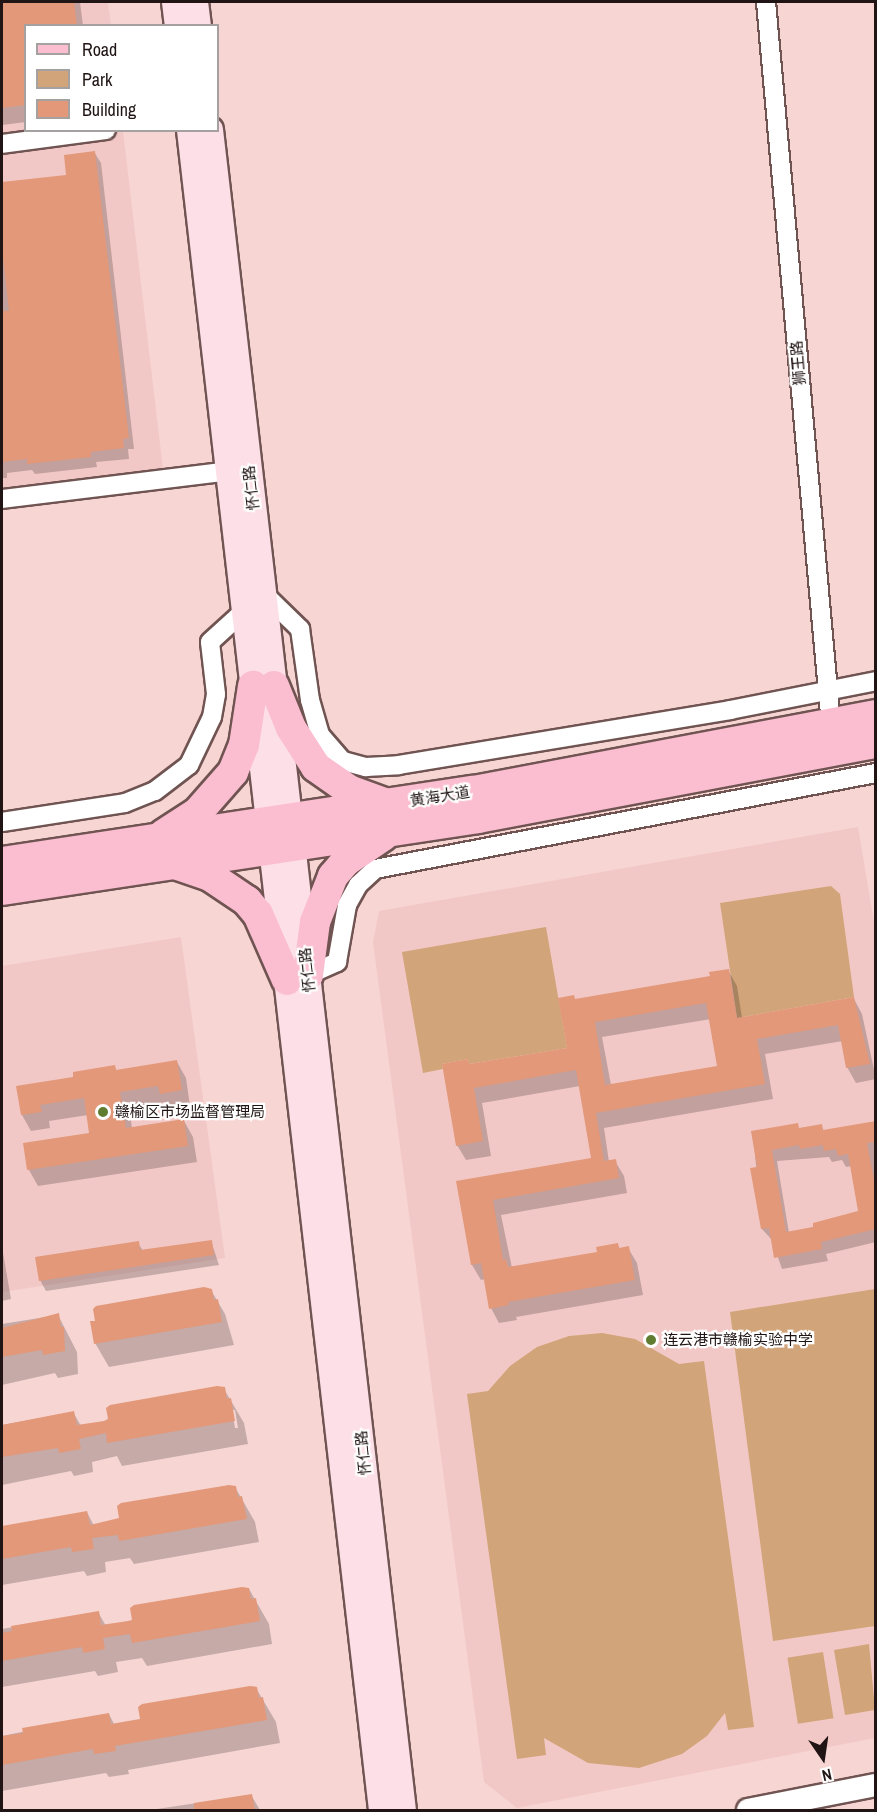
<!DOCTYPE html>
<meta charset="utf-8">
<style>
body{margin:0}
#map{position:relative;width:877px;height:1812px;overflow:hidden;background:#f7d5d3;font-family:"Archivo Narrow","Noto Sans SC",sans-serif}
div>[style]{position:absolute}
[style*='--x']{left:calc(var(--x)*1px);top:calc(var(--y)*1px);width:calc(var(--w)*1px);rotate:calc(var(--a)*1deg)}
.built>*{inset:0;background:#f2c8c6}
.green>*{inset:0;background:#d2a479;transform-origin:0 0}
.shadow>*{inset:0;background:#0003}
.building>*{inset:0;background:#e29879}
.roads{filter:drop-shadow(2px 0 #705452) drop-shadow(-2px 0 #705452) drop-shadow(0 2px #705452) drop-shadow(0 -2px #705452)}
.minor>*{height:18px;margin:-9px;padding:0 9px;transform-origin:9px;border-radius:9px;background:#fff}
.tertiary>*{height:22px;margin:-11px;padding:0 11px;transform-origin:11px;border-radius:11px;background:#fff}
.secondary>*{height:26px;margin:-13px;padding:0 13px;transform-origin:13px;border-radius:13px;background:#fddfe8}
.primary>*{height:30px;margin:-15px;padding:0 15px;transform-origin:15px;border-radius:15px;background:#fbbed1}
.dots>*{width:16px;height:16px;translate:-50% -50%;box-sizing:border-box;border:3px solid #fff;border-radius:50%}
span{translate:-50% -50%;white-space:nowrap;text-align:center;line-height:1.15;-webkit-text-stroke:4.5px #fff;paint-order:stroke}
.street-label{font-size:15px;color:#201414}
.poi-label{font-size:15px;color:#201414}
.left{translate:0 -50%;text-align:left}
.frame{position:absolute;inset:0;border:3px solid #201414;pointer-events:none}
.legend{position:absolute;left:24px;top:24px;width:195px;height:108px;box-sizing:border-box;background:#fff;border:2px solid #a6a1a1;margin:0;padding:8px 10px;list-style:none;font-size:18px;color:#201414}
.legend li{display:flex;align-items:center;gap:12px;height:30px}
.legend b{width:30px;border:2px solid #a6a1a1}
.north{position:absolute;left:793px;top:1728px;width:60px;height:60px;-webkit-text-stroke:4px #fff;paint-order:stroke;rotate:167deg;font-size:16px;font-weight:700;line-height:24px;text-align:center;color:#201414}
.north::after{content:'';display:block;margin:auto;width:21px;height:27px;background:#201414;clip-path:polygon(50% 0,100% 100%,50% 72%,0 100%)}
</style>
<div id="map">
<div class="built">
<i style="clip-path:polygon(2px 2px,108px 2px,111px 25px,26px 26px,26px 130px,123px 131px,163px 469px,2px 488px)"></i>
<i style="clip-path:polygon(858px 827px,876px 934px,875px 1738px,517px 1808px,484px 1782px,373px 942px,379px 911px)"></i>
<i style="clip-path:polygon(181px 937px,225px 1258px,2px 1292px,2px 966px)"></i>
</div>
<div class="green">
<i style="clip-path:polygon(831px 886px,840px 894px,854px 997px,737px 1018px,720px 903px)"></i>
<i style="clip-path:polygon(546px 927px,567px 1048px,469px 1064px,468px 1059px,442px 1064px,443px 1069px,423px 1073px,402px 952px)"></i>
<i style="clip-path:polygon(875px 1289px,875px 1626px,773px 1641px,730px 1312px)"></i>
<i style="clip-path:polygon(602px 1333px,635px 1339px,679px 1364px,704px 1361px,754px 1727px,728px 1730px,725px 1713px,707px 1736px,682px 1754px,639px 1768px,588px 1763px,544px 1738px,546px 1755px,517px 1759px,467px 1394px,488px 1391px,510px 1366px,537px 1347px,569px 1336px)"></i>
<i style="clip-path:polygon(869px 1644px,875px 1710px,845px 1715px,834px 1650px)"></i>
<i style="left:823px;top:1652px;width:67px;height:36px;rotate:81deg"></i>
</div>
<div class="shadow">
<i style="clip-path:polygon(2px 2px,80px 2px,83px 26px,26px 26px,26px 122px,2px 125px)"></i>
<i style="clip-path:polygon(94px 152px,101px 163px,134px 449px,128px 449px,129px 459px,96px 462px,97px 467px,35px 474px,32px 470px,7px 473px,7px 478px,2px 478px,2px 184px,68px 176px)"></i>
<i style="clip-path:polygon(evenodd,728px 970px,737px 986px,742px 1018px,854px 999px,862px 1014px,876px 1079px,856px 1083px,847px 1067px,843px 1041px,765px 1054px,773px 1099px,604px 1128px,609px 1162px,615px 1161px,624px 1176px,627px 1193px,501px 1215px,512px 1268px,598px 1253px,617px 1244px,620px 1249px,628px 1248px,637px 1263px,643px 1295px,516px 1317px,517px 1320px,499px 1323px,491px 1308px,486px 1279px,481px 1280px,472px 1265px,458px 1182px,593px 1159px,580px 1086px,482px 1103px,491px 1156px,466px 1160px,457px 1145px,468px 1061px,470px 1066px,569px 1049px,576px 1000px,712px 977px,728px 970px,711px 1019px,719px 1067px,611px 1085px,602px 1037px,711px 1019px)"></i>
<i style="clip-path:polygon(177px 1062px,186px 1078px,190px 1106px,171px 1110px,166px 1102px,129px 1108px,132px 1128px,184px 1121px,193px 1137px,197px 1162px,38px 1186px,29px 1170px,25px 1144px,91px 1135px,88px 1115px,49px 1121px,50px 1128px,31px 1131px,22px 1115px,75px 1078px,114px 1066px,117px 1071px)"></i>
<i style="clip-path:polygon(evenodd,876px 1122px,876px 1242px,826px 1254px,828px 1261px,782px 1269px,772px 1240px,762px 1229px,753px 1133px,821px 1126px,824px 1131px,876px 1122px,829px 1157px,832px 1162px,842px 1160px,846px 1167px,852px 1166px,860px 1212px,815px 1228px,789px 1233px,777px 1161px,829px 1157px)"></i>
<i style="clip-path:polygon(211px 1241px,219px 1265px,46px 1291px,40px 1280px,138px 1243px,143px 1251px)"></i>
<i style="clip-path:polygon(2px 1247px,11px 1299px,2px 1301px)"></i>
<i style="clip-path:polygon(211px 1290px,225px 1314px,234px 1345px,109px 1367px,95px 1343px)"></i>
<i style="clip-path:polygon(58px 1315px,77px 1352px,78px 1374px,58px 1378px,55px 1373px,2px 1385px,2px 1324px)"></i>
<i style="clip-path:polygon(evenodd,224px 1389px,244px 1423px,248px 1444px,122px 1466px,117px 1456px,92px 1462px,93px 1472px,74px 1476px,71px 1471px,2px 1485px,2px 1425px,73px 1412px,81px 1426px,104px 1423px,224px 1389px,232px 1410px,235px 1410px,238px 1428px,235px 1428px,232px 1410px)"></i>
<i style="clip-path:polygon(235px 1487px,255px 1522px,259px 1542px,134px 1564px,130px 1558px,105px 1562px,106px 1572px,87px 1576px,84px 1571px,2px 1585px,2px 1527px,87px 1512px,94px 1526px)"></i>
<i style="clip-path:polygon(249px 1589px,269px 1624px,272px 1644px,147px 1666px,142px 1658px,116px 1662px,118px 1672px,98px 1676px,95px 1671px,2px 1687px,2px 1629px,98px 1612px,106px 1626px,129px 1623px)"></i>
<i style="clip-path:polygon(256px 1688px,276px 1722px,280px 1743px,128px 1770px,129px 1774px,109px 1777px,106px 1773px,2px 1791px,2px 1736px,109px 1714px,114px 1724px,142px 1720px)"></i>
<i style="clip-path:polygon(251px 1795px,260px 1810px,150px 1810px)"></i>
</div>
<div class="building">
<i style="clip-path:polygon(2px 2px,74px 2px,77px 26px,26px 26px,26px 105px,2px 108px)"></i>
<i style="clip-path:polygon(95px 151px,129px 438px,123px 439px,124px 448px,91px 452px,91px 457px,27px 464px,27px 459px,2px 462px,2px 311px,9px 311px,2px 248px,2px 182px,66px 175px,64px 155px)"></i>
<i style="clip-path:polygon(evenodd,729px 969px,737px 1018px,854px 997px,870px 1064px,846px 1068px,838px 1025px,757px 1039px,765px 1084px,596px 1113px,604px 1161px,616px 1159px,619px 1178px,493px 1200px,503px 1260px,506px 1259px,508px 1267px,597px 1252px,596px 1247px,618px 1243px,619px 1248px,629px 1246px,635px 1280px,508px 1302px,509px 1305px,489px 1309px,481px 1263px,471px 1265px,456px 1181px,591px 1158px,576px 1070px,474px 1088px,483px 1141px,456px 1146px,442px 1064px,468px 1059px,469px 1064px,567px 1048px,558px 998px,574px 995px,575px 999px,710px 976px,709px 972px,729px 969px,706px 1003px,717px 1066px,605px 1085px,595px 1022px,706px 1003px)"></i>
<i style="clip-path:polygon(177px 1060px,182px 1090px,160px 1094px,158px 1086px,120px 1092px,126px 1128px,184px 1119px,188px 1146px,27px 1170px,23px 1143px,89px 1133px,84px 1098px,40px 1105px,42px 1112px,21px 1115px,16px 1086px,73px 1077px,73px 1072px,115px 1065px,116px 1070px)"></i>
<i style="clip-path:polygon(evenodd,876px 1121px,876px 1142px,867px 1143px,876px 1191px,876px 1229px,821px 1242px,822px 1249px,774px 1258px,769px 1228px,761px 1229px,750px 1168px,757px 1167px,751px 1131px,798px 1123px,799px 1128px,822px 1124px,823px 1130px,876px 1121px,799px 1145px,800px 1149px,823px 1145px,824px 1151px,836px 1149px,838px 1156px,848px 1154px,858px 1211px,813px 1223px,813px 1227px,786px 1232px,772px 1150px,799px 1145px)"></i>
<i style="clip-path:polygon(212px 1240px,214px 1255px,39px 1281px,35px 1257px,139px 1241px,140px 1250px)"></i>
<i style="clip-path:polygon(204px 1287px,212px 1289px,214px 1300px,218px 1299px,222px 1322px,94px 1344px,90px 1321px,95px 1321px,93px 1309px,96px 1306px)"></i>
<i style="clip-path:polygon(59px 1313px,61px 1327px,64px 1327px,65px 1351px,43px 1355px,42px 1350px,2px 1357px,2px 1328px)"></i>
<i style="clip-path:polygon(217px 1386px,225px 1387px,227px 1399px,231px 1398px,235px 1421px,107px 1443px,106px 1433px,79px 1439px,81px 1449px,59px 1453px,58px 1448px,2px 1457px,2px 1425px,74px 1411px,77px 1425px,104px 1421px,108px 1419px,106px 1408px,110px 1405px)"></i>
<i style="clip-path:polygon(229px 1485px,236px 1486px,238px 1497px,242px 1496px,247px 1519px,119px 1541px,118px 1535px,92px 1538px,94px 1549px,72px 1552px,71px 1547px,2px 1559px,2px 1526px,87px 1511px,90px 1525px,119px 1518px,117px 1506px,121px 1503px)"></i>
<i style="clip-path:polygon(242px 1587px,249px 1588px,251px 1599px,256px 1598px,260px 1621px,132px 1643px,130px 1634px,103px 1638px,105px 1649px,83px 1653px,82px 1647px,2px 1661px,2px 1633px,12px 1631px,11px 1626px,99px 1611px,101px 1625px,128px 1621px,132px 1620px,130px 1608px,134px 1605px)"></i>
<i style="clip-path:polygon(250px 1686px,257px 1687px,259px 1698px,263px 1697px,267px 1720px,115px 1746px,116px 1751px,94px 1754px,93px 1749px,2px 1765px,2px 1736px,23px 1733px,22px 1728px,109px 1713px,111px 1724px,140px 1719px,138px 1707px,142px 1704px)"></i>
<i style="clip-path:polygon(252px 1794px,255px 1810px,194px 1810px,194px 1803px)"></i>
</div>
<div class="roads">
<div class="minor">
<i style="--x:766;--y:2;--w:725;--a:84.86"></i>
<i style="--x:2;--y:144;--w:105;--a:-7.7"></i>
<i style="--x:2;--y:499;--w:229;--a:-7"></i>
<i style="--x:263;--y:593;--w:52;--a:44.2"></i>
<i style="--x:300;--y:629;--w:72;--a:82"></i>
<i style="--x:310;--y:700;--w:36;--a:74"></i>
<i style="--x:320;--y:735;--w:35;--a:49"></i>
<i style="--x:343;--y:761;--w:24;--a:15"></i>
<i style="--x:366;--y:767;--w:33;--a:-3"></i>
<i style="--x:399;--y:765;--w:336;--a:-9.4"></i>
<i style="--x:730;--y:710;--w:149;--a:-11.2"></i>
<i style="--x:2;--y:822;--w:124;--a:-8.8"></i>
<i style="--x:125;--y:803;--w:32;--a:-22"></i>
<i style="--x:155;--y:791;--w:43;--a:-37.4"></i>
<i style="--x:189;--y:765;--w:53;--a:-64.4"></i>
<i style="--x:212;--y:717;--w:23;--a:-80"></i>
<i style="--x:216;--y:694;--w:52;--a:-96.6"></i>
<i style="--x:210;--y:642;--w:47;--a:-42.4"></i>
<i style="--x:308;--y:975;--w:32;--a:-24"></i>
<i style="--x:337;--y:962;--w:58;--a:-80"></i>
<i style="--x:347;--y:905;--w:23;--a:-61"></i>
<i style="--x:358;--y:885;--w:23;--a:-43"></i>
<i style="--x:375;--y:869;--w:510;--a:-10.85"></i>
</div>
<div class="tertiary">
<i style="--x:748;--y:1810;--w:130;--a:-11.1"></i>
</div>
<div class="secondary">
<i style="--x:175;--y:2;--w:24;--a:83"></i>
<i style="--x:195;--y:2;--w:24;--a:83"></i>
<i style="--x:190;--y:130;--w:1691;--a:83.48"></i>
<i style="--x:210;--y:130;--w:1691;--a:83.45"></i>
</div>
<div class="primary">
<i style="--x:274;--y:686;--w:45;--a:68"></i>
<i style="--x:291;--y:728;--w:46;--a:57.3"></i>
<i style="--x:316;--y:767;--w:40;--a:34.9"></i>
<i style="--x:349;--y:790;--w:38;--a:20"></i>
<i style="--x:164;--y:834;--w:40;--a:-32.9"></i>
<i style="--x:198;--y:812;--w:53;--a:-48.8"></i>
<i style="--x:233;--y:772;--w:29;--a:-68"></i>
<i style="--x:244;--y:745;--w:60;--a:-81.3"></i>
<i style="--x:2;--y:862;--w:477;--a:-8.6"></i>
<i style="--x:474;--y:791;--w:409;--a:-10.7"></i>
<i style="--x:178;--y:865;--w:34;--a:19"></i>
<i style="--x:210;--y:876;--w:45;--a:34"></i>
<i style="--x:247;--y:901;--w:17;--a:50"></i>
<i style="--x:258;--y:914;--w:72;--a:66.3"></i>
<i style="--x:2;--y:890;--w:481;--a:-8.6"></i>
<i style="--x:478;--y:818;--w:405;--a:-10.7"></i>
<i style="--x:308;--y:975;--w:53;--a:-82.5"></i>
<i style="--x:315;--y:922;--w:49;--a:-68.6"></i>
<i style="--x:333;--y:876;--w:20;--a:-49"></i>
<i style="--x:346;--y:861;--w:45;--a:-34"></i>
</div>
</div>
<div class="dots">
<i style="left:103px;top:1112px;background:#5f7c31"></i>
<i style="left:651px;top:1340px;background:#5f7c31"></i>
</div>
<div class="street-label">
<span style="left:798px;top:363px;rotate:-95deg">狮王路</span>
<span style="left:251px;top:488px;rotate:-97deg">怀仁路</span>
<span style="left:440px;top:796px;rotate:-9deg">黄海大道</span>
<span style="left:307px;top:970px;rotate:-97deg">怀仁路</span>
<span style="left:363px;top:1453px;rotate:-96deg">怀仁路</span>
</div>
<div class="poi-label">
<span class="left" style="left:115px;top:1112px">赣榆区市场监督管理局</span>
<span class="left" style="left:663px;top:1340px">连云港市赣榆实验中学</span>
</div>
<div class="frame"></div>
<ul class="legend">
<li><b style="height:8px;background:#fbbed1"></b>Road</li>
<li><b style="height:16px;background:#d2a479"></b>Park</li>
<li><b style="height:16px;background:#e29879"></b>Building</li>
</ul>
<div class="north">N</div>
</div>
